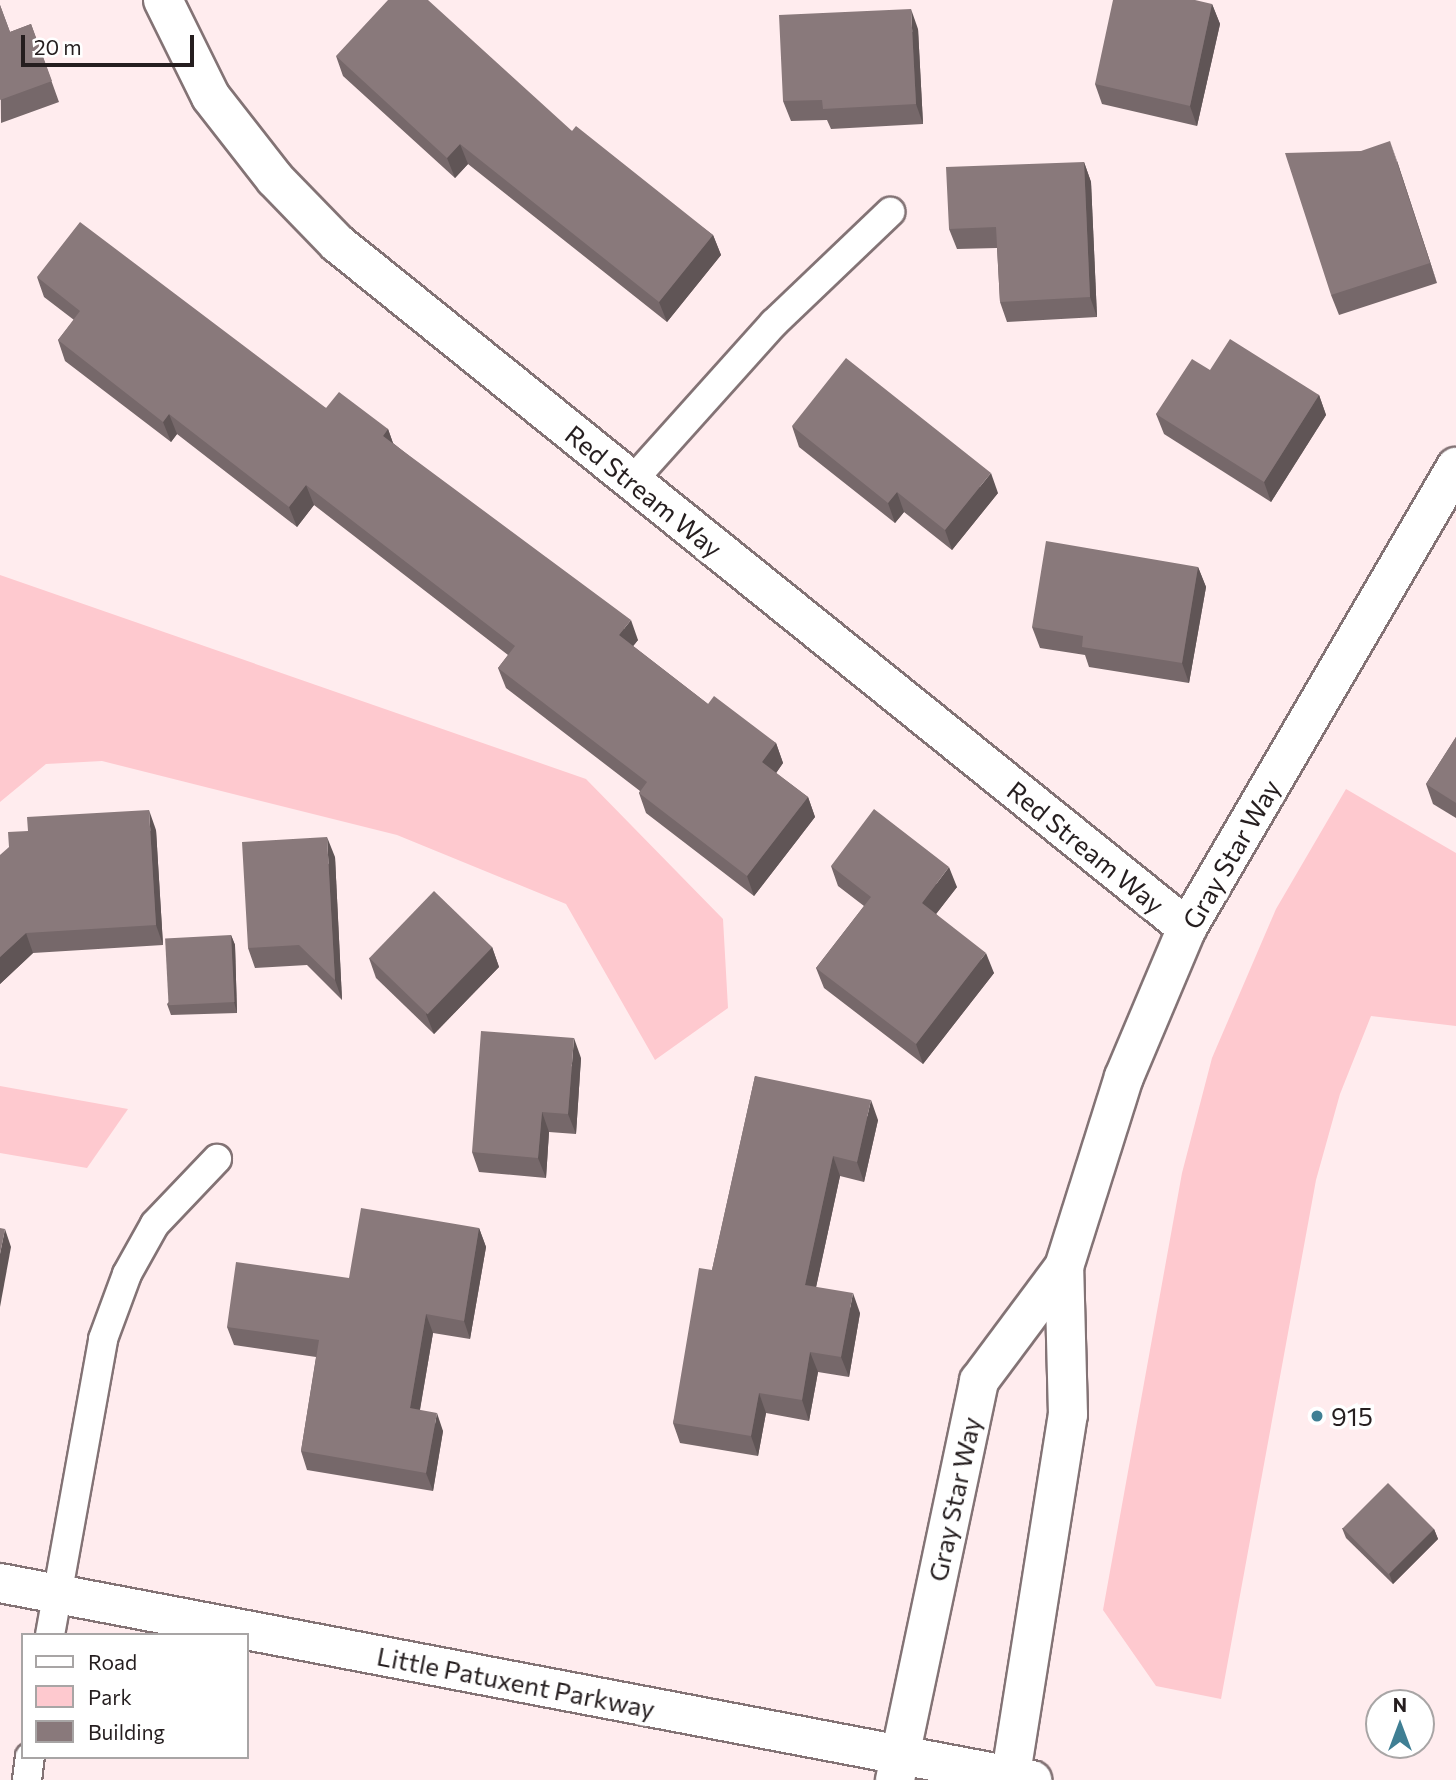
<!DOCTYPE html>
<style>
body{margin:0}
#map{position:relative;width:1456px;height:1780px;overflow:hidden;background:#ffecee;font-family:Commissioner,sans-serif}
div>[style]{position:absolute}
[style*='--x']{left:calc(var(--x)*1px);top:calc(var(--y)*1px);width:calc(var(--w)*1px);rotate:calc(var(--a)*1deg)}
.green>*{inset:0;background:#fec9cf}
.roads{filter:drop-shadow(2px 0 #837375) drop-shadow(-2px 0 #837375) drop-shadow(0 2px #837375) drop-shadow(0 -2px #837375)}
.service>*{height:28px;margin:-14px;padding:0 14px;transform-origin:14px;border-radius:14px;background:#fff}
.minor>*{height:38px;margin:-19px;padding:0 19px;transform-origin:19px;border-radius:19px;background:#fff}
.tertiary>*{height:38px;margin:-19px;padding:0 19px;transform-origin:19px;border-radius:19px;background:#fff}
.wall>*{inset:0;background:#76686a}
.shaded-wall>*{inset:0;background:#605556}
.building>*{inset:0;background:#89797b;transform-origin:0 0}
.dots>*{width:19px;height:19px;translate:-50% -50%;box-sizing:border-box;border:4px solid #fff;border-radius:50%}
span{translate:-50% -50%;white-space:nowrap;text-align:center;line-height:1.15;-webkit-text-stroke:7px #fff;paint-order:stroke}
.street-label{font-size:26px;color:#251e1f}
.poi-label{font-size:26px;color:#251e1f}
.left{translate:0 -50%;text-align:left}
.legend{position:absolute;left:21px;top:1633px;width:228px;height:126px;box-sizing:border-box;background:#fff;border:2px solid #a8a5a5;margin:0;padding:9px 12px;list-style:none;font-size:21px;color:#251e1f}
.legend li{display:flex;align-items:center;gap:14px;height:35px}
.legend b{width:35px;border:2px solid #a8a5a5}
.north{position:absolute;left:1365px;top:1689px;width:70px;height:70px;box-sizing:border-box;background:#fff;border:2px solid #a8a5a5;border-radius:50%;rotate:0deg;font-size:19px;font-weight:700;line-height:28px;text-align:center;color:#251e1f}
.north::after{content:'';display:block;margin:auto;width:24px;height:32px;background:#407f94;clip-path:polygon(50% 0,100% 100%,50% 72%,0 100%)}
.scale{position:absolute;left:21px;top:35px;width:173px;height:32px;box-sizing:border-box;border:4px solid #251e1f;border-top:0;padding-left:9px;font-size:21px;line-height:24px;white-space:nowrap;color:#251e1f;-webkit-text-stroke:5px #fff;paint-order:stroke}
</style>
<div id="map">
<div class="green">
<i style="clip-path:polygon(0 575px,586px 779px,723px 919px,728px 1008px,655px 1060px,566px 904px,397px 835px,102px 761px,46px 764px,0 802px)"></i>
<i style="clip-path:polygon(1346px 789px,1456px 853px,1456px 1026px,1371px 1016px,1340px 1094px,1316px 1180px,1221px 1699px,1156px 1686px,1103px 1610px,1182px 1173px,1212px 1058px,1276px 909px)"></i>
<i style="clip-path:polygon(0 1086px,128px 1109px,87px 1168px,0 1153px)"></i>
</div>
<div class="roads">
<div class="service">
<i style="--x:632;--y:481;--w:212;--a:-48.1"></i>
<i style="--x:774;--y:323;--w:161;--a:-43.7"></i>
<i style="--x:50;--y:1635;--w:301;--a:-79.8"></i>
<i style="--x:103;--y:1339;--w:69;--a:-69.7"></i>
<i style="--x:127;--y:1274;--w:57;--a:-60.8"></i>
<i style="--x:155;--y:1224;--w:90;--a:-46.4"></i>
<i style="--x:27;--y:1780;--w:23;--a:-83"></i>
</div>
<div class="minor">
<i style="--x:163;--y:0;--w:108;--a:63.7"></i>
<i style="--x:211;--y:97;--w:104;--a:52"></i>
<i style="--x:275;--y:179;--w:89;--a:45.9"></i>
<i style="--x:337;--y:243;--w:1092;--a:38.86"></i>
<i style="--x:895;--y:1780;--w:408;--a:-78.1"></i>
<i style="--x:979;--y:1381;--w:142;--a:-53.3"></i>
<i style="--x:1064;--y:1267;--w:199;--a:-72.5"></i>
<i style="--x:1124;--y:1077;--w:162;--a:-67.1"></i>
<i style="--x:1187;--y:928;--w:534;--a:-59.74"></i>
<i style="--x:1010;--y:1780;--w:370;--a:-81"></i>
<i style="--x:1068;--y:1415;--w:148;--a:-91.5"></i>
</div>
<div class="tertiary">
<i style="--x:0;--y:1583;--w:1051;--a:10.81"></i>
</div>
</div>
<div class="wall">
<i style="clip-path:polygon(1212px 4px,1220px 24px,1197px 126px,1102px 104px,1095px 84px)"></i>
<i style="clip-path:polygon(0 5px,10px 32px,31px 24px,59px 102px,1px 123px)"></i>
<i style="clip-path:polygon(918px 29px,923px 124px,831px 129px,827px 120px,791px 121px,783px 101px)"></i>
<i style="clip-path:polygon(336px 56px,572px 131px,713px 235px,721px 255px,667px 322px,468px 164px,455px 178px,343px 76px)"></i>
<i style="clip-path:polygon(1397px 161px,1437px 283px,1339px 315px,1331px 295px)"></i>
<i style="clip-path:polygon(1084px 162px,1091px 182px,1097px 317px,1007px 322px,1000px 302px,997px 248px,957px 249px,949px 229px)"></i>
<i style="clip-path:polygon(37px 277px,326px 408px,388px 429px,393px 443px,638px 640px,633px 646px,708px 704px,776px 743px,783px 763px,776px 773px,808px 797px,815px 817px,754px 896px,646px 813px,639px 793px,640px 791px,506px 688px,498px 668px,508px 655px,314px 505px,297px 527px,177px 434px,171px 442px,65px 361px,58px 340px,74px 320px,44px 297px)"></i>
<i style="clip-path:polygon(1210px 370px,1319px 395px,1326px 415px,1271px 502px,1164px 434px,1156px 414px)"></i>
<i style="clip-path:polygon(792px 426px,998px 493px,952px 550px,904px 512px,895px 523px,799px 447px)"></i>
<i style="clip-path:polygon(1198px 567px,1206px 587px,1189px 683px,1089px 667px,1085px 655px,1040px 648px,1032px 627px)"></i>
<i style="clip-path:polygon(1456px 737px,1456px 818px,1433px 804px,1426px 784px)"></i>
<i style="clip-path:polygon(156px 830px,163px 945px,33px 953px,0 984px,0 855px)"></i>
<i style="clip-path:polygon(335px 857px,342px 1000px,307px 965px,255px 968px,248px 948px)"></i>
<i style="clip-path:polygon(831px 866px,957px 887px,936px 914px,994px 973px,923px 1064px,824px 988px,816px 968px,864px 906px,838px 886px)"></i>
<i style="clip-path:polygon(231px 935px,235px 945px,237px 1013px,171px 1015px,167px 1004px)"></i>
<i style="clip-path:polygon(492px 947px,499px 967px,434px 1034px,376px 978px,369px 958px)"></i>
<i style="clip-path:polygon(581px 1058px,576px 1134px,549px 1132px,546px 1178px,479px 1172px,472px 1152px)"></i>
<i style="clip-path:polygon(755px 1076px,878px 1120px,864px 1182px,840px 1176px,816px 1287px,860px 1313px,849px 1377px,818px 1372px,809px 1421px,766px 1413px,758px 1456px,680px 1443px,673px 1423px,712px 1270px)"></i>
<i style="clip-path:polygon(479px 1228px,486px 1247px,470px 1339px,433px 1333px,420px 1410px,443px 1431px,433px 1491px,307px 1470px,301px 1451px,316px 1357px,234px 1345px,227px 1327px,349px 1278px)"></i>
<i style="clip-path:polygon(1342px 1528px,1434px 1529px,1438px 1539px,1393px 1584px,1346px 1538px)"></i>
</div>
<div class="shaded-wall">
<i style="clip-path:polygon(1212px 4px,1220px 24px,1197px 126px,1190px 106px)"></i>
<i style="clip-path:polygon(911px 9px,918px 29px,923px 124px,916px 104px)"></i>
<i style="clip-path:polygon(1390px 141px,1397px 161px,1437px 283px,1430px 263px)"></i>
<i style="clip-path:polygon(460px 144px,468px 164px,455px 178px,447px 158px)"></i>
<i style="clip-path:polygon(1084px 162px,1091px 182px,1097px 317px,1090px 297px)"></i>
<i style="clip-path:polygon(713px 235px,721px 255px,667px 322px,659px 302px)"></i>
<i style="clip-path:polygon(1319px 395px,1326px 415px,1271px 502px,1264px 482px)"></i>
<i style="clip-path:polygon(169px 414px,177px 434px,171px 442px,163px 422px)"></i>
<i style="clip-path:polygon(388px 429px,395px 449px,383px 436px)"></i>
<i style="clip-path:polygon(991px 473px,998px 493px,952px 550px,945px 530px)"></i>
<i style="clip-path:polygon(306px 485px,314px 505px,297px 527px,289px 507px)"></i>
<i style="clip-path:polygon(897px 492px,904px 512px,895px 523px,888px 503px)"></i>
<i style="clip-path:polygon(1198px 567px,1206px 587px,1189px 683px,1182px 663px)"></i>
<i style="clip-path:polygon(631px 620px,638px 640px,626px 655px,619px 635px)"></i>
<i style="clip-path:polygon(776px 743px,783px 763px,770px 782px,762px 762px)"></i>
<i style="clip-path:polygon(808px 797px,815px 817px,754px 896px,747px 876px)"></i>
<i style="clip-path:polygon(149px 810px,156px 830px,163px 945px,156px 925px)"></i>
<i style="clip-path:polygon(327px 837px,335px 857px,342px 1000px,335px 980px)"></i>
<i style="clip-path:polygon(949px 867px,957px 887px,929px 923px,922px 903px)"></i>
<i style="clip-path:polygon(26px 933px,33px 953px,0 984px,0 957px)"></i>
<i style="clip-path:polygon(231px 935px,235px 945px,237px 1013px,234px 1002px)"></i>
<i style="clip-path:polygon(492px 947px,499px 967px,434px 1034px,426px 1014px)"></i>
<i style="clip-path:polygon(986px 953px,994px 973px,923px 1064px,916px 1044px)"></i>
<i style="clip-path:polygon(574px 1038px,581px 1058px,576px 1134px,568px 1114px)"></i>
<i style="clip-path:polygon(871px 1100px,878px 1120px,864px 1182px,857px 1162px)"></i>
<i style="clip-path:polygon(542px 1112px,549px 1132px,546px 1178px,538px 1158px)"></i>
<i style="clip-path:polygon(833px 1156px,840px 1176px,812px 1306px,805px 1285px)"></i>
<i style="clip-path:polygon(479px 1228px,486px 1247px,470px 1339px,464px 1321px)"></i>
<i style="clip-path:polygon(5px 1229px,11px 1247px,0 1307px,0 1254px)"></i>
<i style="clip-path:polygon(853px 1293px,860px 1313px,849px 1377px,841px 1357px)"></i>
<i style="clip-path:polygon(426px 1314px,433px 1333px,417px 1426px,410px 1408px)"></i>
<i style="clip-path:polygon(810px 1352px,818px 1372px,809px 1421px,802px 1400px)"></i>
<i style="clip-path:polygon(759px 1393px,766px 1413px,758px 1456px,751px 1436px)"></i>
<i style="clip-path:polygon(437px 1413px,443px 1431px,433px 1491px,426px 1473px)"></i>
<i style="clip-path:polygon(1434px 1529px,1438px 1539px,1393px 1584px,1389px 1573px)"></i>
</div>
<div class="building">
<i style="clip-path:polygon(388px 0,428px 0,572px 131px,576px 126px,713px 235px,659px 302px,460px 144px,447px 158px,336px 56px)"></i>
<i style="clip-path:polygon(1113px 0,1195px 0,1212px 4px,1190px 106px,1095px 84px)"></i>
<i style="clip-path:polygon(0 5px,10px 32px,31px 24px,52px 81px,0 100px)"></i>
<i style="clip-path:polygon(911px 9px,916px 104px,823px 109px,822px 100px,783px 101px,779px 15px)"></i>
<i style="clip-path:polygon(1390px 141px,1430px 263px,1331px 295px,1285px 153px,1361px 151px)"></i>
<i style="clip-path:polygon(1084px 162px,1090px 297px,1000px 302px,996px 227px,949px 229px,946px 167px)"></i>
<i style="clip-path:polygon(80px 222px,326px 408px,339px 392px,388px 429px,383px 436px,631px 620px,619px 635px,708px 704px,714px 696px,776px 743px,762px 762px,808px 797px,747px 876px,639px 793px,647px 782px,498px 668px,515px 646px,306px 485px,289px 507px,169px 414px,163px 422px,58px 340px,80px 311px,37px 277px)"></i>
<i style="clip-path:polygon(1230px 339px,1319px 395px,1264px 482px,1156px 414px,1192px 359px,1210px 370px)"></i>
<i style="clip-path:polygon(846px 358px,991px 473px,945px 530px,897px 492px,888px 503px,792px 426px)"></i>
<i style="clip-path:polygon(1046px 541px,1198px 567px,1182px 663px,1082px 647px,1083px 636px,1032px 627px)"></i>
<i style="clip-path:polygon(1456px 737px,1456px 803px,1426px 784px)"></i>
<i style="clip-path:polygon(874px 809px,949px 867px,922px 903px,986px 953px,916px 1044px,816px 968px,871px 897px,831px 866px)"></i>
<i style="clip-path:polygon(149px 810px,156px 925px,26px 933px,0 957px,0 855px,9px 847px,8px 832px,28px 831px,27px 817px)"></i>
<i style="clip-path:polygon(327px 837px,335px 980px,299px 945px,248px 948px,242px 842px)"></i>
<i style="left:434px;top:891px;width:81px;height:93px;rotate:44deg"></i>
<i style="left:231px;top:935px;width:67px;height:66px;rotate:87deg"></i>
<i style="clip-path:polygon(481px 1031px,574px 1038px,568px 1114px,542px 1112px,538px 1158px,472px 1152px)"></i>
<i style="clip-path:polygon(755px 1076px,871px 1100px,857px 1162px,833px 1156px,805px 1285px,853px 1293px,841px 1357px,810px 1352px,802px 1400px,759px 1393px,751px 1436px,673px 1423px,699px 1268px,712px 1270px)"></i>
<i style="clip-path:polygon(361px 1208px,479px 1228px,464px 1321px,426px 1314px,410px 1408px,437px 1413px,426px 1473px,301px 1451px,319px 1340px,227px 1327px,236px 1262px,349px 1278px)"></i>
<i style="clip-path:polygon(0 1228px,5px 1229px,0 1254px)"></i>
<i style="left:1388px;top:1483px;width:65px;height:64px;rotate:45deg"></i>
</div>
<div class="dots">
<i style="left:1317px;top:1416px;background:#407f94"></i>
</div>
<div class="street-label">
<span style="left:644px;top:491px;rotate:39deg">Red Stream Way</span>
<span style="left:1086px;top:847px;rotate:39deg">Red Stream Way</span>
<span style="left:1231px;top:854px;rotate:-60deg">Gray Star Way</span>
<span style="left:954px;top:1499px;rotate:-78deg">Gray Star Way</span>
<span style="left:516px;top:1682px;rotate:11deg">Little Patuxent Parkway</span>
</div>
<div class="poi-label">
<span class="left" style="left:1331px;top:1416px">915</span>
</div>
<ul class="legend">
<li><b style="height:9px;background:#fff"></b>Road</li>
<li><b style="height:19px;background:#fec9cf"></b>Park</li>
<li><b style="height:19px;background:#89797b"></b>Building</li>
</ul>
<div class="north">N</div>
<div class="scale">20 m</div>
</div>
